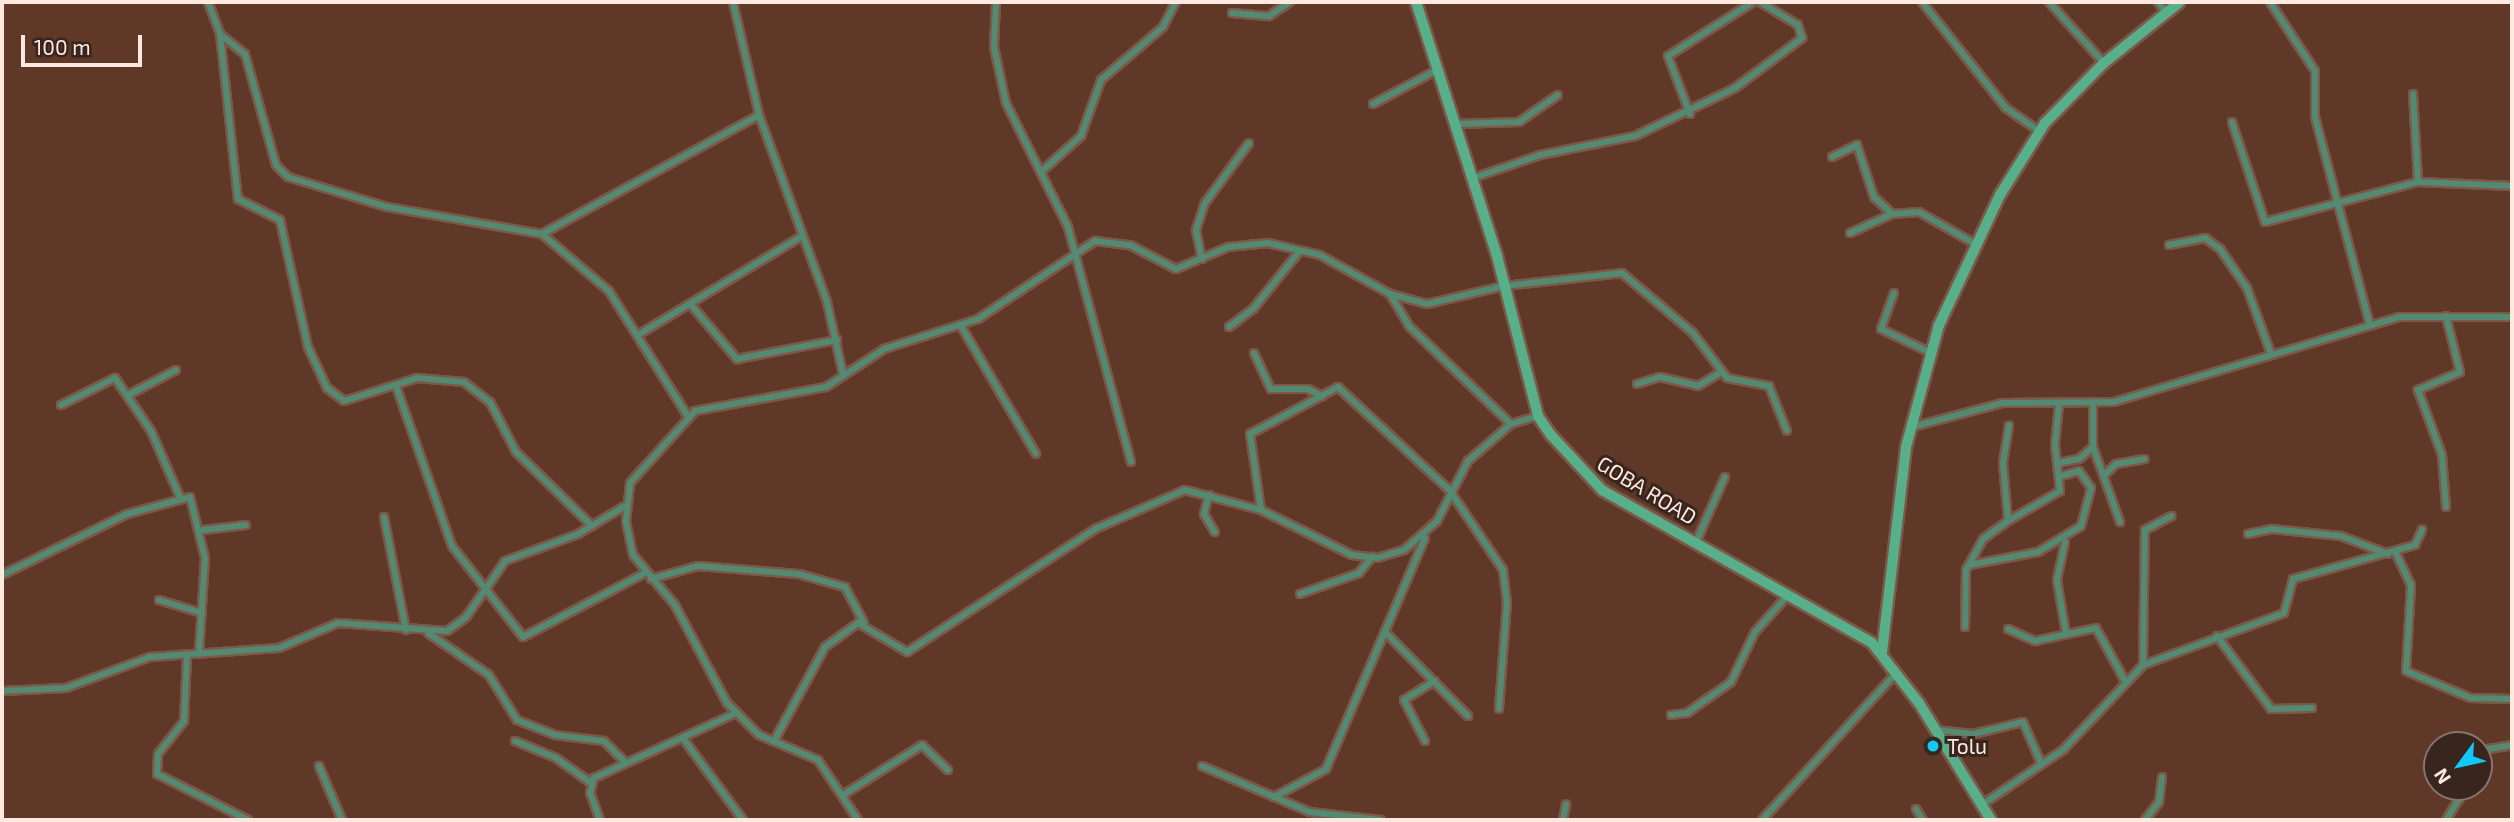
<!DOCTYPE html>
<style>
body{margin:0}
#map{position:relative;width:2514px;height:822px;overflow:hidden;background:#603828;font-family:"Exo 2",sans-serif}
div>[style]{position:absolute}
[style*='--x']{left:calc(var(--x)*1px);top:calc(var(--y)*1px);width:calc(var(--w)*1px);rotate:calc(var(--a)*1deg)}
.roads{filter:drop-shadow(2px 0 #7c5849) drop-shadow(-2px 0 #7c5849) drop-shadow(0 2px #7c5849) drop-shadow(0 -2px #7c5849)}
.street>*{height:6px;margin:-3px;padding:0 3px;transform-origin:3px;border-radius:3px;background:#548a71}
.secondary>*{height:10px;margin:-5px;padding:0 5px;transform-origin:5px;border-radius:5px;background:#57b089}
.dots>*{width:19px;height:19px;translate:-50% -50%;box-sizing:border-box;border:4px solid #38261e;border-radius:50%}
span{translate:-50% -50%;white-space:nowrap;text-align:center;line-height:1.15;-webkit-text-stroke:6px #38261e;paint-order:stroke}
.street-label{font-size:21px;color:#fee9e1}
.poi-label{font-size:21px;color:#fee9e1}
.left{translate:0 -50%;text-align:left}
.frame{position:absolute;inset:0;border:4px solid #fee9e1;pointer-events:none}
.north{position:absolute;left:2423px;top:731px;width:70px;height:70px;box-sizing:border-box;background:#38261e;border:2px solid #87746c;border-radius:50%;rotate:237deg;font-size:19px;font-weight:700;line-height:28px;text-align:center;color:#fee9e1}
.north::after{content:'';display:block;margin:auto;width:24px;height:32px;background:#0fcafa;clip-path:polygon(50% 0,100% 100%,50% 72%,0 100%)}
.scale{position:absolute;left:21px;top:35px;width:121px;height:32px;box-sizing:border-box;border:4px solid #fee9e1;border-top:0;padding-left:9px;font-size:21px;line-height:24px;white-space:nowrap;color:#fee9e1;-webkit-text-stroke:5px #38261e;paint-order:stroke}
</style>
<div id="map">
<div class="roads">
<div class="street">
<i style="--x:208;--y:2;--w:34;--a:69"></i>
<i style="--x:220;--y:34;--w:32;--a:39"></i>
<i style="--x:245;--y:54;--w:115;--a:74.4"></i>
<i style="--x:276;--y:165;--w:17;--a:45"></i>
<i style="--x:288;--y:177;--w:103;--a:16.9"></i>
<i style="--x:387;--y:207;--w:157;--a:9.9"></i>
<i style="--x:542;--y:234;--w:88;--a:40.4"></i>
<i style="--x:609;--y:291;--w:146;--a:57.8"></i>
<i style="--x:733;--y:2;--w:116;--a:77"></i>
<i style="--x:759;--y:115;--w:199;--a:70"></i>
<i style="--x:827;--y:302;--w:74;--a:77.5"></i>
<i style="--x:996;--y:2;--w:45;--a:92.5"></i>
<i style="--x:994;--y:47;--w:57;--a:77.9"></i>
<i style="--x:1006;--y:103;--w:139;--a:63.4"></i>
<i style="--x:1068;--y:227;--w:243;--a:75"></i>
<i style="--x:1922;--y:2;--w:135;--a:51.6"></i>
<i style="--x:2006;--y:108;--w:40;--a:34.9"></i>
<i style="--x:2049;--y:2;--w:82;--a:48"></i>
<i style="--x:2158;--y:2;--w:14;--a:51"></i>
<i style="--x:2270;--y:2;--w:82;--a:56.9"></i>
<i style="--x:2315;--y:71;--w:46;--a:90"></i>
<i style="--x:2315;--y:117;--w:215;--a:75.2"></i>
<i style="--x:1232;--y:13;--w:37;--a:5"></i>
<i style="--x:1269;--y:16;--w:25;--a:-34"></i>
<i style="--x:220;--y:34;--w:166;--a:83.8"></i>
<i style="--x:238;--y:199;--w:47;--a:26.6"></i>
<i style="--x:280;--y:220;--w:130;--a:77.6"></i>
<i style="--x:308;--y:347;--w:45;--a:65.1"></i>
<i style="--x:327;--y:388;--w:21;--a:37"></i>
<i style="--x:344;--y:401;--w:77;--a:-17.5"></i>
<i style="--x:417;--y:378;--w:47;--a:4.9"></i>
<i style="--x:464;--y:382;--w:33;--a:38"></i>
<i style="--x:490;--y:402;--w:56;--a:62.5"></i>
<i style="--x:516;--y:452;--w:106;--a:44.2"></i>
<i style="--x:2413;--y:94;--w:88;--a:86.7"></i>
<i style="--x:1373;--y:104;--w:70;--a:-28"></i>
<i style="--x:1690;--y:114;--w:62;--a:-110.8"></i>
<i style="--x:1668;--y:56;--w:101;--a:-32.4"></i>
<i style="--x:2232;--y:122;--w:105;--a:71.7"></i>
<i style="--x:2265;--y:222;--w:158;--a:-14.7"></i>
<i style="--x:2418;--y:182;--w:94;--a:2.4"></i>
<i style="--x:1456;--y:124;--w:63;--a:-1.8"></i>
<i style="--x:1519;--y:122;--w:47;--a:-34.7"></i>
<i style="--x:1832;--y:157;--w:28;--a:-26"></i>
<i style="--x:1857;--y:145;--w:55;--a:71.9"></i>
<i style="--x:1874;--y:197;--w:25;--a:43"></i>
<i style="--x:1041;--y:172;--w:54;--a:-42"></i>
<i style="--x:1081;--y:136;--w:59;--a:-70.3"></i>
<i style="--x:1101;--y:80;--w:82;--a:-40.5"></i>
<i style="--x:1163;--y:27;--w:28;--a:-63"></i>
<i style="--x:1473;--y:178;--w:71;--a:-18.9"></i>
<i style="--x:1540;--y:155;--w:97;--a:-11.3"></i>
<i style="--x:1635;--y:136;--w:111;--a:-25.6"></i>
<i style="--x:1735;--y:88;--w:84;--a:-36.7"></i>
<i style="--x:1802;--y:38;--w:14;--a:-107"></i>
<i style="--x:1798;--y:25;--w:44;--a:-148.8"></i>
<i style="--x:1850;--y:233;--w:46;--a:-24.3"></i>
<i style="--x:1892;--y:214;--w:27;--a:-4"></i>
<i style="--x:1919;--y:212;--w:67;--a:29.6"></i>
<i style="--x:542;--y:234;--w:247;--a:-28.7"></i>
<i style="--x:2169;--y:245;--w:37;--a:-11"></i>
<i style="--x:2205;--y:238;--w:19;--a:36"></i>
<i style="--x:2220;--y:249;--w:47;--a:55.3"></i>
<i style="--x:2247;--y:288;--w:67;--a:69.9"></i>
<i style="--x:1202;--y:259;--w:30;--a:-102"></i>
<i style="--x:1196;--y:230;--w:28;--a:-72"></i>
<i style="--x:1205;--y:203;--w:74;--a:-53.7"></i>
<i style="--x:1894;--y:293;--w:38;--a:110"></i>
<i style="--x:1881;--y:329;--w:55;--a:25.6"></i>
<i style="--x:1390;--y:294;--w:37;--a:59"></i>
<i style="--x:1409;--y:326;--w:141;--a:43.9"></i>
<i style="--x:692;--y:306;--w:70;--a:49.7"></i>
<i style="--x:737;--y:359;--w:102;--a:-10.8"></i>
<i style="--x:2446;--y:316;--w:58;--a:76"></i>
<i style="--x:2460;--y:372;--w:46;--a:156.8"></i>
<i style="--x:2418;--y:390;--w:69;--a:69.7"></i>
<i style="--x:2442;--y:455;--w:52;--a:85.6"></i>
<i style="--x:961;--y:326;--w:148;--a:59.6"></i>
<i style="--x:1229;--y:327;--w:30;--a:-37"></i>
<i style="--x:1253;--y:309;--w:73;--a:-51.1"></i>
<i style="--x:638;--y:335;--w:192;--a:-31.1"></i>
<i style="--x:1254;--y:353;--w:40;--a:65"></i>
<i style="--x:1271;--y:389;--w:37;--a:0"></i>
<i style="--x:1308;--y:389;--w:16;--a:27"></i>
<i style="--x:1637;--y:384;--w:24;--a:-17"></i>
<i style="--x:1660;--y:377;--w:39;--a:13"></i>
<i style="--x:1698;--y:386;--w:27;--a:-31"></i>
<i style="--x:396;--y:386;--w:170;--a:70.7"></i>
<i style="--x:452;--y:546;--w:115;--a:52"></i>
<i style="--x:523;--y:637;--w:138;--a:-27.7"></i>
<i style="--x:128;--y:395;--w:54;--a:-27.5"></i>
<i style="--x:61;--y:405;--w:60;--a:-26.6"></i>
<i style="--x:115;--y:378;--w:64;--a:55.8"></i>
<i style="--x:151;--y:431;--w:72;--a:66.3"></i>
<i style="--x:2093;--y:405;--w:42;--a:90"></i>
<i style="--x:2093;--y:447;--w:80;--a:70.2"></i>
<i style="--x:1912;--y:427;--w:93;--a:-14.9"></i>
<i style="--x:2002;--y:403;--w:112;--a:-0.5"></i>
<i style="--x:2114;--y:402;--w:298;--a:-16.6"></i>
<i style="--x:2400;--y:317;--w:112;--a:0"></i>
<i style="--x:2058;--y:463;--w:21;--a:-11"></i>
<i style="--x:2079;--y:459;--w:18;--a:-41"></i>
<i style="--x:2105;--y:474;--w:15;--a:-42"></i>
<i style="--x:2116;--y:464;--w:29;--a:-10"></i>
<i style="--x:1448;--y:488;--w:99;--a:56.1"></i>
<i style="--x:1503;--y:570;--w:32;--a:83"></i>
<i style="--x:1507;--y:602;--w:107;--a:94.3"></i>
<i style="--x:1209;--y:495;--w:20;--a:105"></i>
<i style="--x:1204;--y:514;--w:21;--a:59"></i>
<i style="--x:1261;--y:510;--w:77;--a:-98.2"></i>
<i style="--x:1250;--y:434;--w:100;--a:-28.1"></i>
<i style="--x:1338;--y:387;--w:150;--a:42.8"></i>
<i style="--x:384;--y:517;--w:115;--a:79"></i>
<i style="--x:2008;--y:521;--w:60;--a:-30"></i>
<i style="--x:2060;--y:491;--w:46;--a:-96.2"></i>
<i style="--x:2055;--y:445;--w:41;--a:-84.4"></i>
<i style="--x:203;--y:530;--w:43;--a:-6.6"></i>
<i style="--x:2248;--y:534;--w:25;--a:-12"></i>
<i style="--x:2272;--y:529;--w:69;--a:5.8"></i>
<i style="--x:2341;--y:536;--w:50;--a:21"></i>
<i style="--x:1696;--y:542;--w:71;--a:-66"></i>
<i style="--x:2065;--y:542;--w:39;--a:102"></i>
<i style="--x:2057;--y:580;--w:55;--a:80.5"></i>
<i style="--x:2395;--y:551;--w:38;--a:65"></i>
<i style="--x:2411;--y:585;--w:86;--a:93.3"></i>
<i style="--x:2406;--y:671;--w:70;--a:22.6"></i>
<i style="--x:2471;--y:698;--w:41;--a:1.4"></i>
<i style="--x:1969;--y:565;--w:70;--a:-10.7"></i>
<i style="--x:2038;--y:552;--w:50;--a:-31.2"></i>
<i style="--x:2081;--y:526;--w:39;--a:-75"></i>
<i style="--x:2091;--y:488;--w:21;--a:-125"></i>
<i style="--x:2079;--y:471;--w:19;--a:164"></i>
<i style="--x:2;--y:575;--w:139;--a:-26"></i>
<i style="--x:127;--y:514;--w:65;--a:-15.1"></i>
<i style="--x:190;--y:497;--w:63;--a:76.2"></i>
<i style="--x:205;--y:558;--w:96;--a:93.6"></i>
<i style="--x:651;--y:579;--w:49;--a:-15.5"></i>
<i style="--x:698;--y:566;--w:101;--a:4.5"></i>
<i style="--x:799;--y:574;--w:48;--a:15.8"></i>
<i style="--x:845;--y:587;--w:40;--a:62"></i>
<i style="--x:1300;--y:594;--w:63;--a:-19.6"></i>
<i style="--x:1359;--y:573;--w:21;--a:-51"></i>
<i style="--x:159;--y:600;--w:45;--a:16.8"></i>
<i style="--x:1965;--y:627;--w:57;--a:-89"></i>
<i style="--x:1966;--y:570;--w:35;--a:-61"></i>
<i style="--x:1983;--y:539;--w:31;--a:-36"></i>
<i style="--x:2008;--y:521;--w:58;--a:-94.9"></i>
<i style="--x:2003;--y:463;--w:38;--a:-81"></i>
<i style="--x:2008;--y:629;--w:30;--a:24"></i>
<i style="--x:2035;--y:641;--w:62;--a:-12"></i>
<i style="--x:2096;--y:628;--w:60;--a:61.3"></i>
<i style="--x:428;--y:633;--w:74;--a:34.5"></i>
<i style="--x:489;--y:675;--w:53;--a:58.1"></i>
<i style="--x:517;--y:720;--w:41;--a:21.5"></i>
<i style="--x:555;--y:735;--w:49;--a:7"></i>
<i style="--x:604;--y:741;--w:28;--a:45"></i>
<i style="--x:1388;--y:635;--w:114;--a:45.4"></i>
<i style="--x:2217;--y:636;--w:91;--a:53.5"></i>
<i style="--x:2271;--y:709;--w:41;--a:-1.4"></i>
<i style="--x:187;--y:656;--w:65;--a:92.6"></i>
<i style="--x:184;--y:721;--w:42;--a:128.2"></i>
<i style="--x:158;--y:754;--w:20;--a:93"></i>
<i style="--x:157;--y:774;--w:102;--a:26.8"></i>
<i style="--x:2143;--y:665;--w:135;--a:-89.2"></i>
<i style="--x:2145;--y:530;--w:30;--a:-28"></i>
<i style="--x:2;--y:691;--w:64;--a:-2.7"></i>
<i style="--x:66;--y:688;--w:90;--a:-20.3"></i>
<i style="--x:150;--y:657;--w:129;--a:-4"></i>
<i style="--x:279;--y:648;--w:64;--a:-23"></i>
<i style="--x:338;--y:623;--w:109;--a:4.2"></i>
<i style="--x:447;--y:631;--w:24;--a:-36"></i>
<i style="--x:466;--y:617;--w:68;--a:-55.1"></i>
<i style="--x:505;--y:561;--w:78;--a:-20.3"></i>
<i style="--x:578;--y:534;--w:55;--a:-30.8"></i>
<i style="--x:1671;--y:715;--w:16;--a:-7"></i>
<i style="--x:1687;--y:713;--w:54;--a:-35.2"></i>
<i style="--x:1731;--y:682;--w:55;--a:-64.4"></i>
<i style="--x:1755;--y:632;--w:50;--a:-48.3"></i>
<i style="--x:1936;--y:730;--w:37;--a:6"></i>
<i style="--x:1973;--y:734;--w:51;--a:-13.5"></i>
<i style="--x:2023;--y:722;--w:45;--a:66.3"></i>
<i style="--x:515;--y:741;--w:44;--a:22.5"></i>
<i style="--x:556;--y:758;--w:43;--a:35.5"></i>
<i style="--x:685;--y:741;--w:98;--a:53.7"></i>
<i style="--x:774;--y:741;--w:107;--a:-61.5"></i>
<i style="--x:825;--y:647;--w:41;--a:-36"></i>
<i style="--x:858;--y:623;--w:57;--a:30.6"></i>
<i style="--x:907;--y:652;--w:225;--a:-33.2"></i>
<i style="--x:1095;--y:529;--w:98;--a:-23.4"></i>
<i style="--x:1185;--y:490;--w:79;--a:14.7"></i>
<i style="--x:1261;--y:510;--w:102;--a:26.3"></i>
<i style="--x:1352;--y:555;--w:25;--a:7"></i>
<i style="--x:1377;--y:558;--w:28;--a:-17"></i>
<i style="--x:1404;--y:550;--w:44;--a:-41.3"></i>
<i style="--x:1437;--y:521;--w:68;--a:-62.7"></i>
<i style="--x:1468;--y:461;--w:57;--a:-40.7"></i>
<i style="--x:1511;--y:424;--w:28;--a:-17"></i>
<i style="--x:1425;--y:741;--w:46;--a:-117.1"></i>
<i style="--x:1404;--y:700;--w:36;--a:-32"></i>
<i style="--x:2479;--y:765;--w:18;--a:-61"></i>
<i style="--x:2488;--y:749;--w:24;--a:-9"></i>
<i style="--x:319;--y:766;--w:59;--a:66.9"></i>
<i style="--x:1202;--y:766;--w:117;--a:23.1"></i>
<i style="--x:1310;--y:812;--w:71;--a:6.4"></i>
<i style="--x:843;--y:795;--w:93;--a:-32.3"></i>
<i style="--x:922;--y:745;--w:36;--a:44"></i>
<i style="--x:1274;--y:797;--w:59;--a:-28.3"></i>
<i style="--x:1326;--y:769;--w:251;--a:-66.8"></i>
<i style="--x:1980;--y:806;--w:100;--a:-34"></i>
<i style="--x:2063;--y:750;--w:117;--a:-46.7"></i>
<i style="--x:2143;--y:665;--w:150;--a:-20.2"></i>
<i style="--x:2284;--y:613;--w:35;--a:-75"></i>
<i style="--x:2293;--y:579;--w:127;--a:-15.6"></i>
<i style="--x:2415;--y:545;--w:17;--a:-65"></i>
<i style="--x:1916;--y:809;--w:13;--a:58"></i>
<i style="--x:600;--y:820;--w:29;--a:-110"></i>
<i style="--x:590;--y:793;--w:16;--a:-75"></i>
<i style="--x:594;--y:778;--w:154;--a:-24.6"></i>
<i style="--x:858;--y:820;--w:72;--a:-123.7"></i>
<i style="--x:818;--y:760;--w:64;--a:-157"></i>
<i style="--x:759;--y:735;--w:45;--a:-135"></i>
<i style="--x:727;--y:703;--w:111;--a:-118"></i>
<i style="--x:675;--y:605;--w:65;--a:-130"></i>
<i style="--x:633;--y:555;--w:34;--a:-102"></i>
<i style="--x:626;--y:522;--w:39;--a:-84"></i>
<i style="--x:630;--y:483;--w:97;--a:-47.9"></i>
<i style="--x:695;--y:411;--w:133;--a:-10.4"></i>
<i style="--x:826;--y:387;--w:69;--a:-33.2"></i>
<i style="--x:884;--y:349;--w:99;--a:-17.7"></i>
<i style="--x:978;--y:319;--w:141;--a:-33.7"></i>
<i style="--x:1095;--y:241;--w:35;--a:7"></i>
<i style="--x:1130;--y:245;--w:52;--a:27.6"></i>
<i style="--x:1176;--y:269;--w:56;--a:-22.9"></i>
<i style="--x:1228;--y:247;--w:40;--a:-5.7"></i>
<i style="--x:1268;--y:243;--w:53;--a:13"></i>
<i style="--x:1320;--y:255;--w:80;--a:29.1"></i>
<i style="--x:1390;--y:294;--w:38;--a:15"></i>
<i style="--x:1427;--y:304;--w:79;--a:-13.2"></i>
<i style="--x:1504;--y:286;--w:119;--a:-6.3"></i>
<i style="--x:1622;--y:273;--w:93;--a:40.2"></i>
<i style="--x:1693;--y:333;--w:56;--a:52.9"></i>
<i style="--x:1727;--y:378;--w:43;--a:10.8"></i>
<i style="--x:1769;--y:386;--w:48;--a:68.2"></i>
<i style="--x:1563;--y:820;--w:16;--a:-79"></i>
<i style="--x:1762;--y:820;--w:200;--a:-47.6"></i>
<i style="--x:2145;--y:820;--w:23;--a:-52"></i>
<i style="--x:2159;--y:802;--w:25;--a:-83"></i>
<i style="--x:2446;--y:820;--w:39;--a:-58"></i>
</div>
<div class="secondary">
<i style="--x:1416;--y:2;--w:267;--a:72.3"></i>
<i style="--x:1497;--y:256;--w:165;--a:75.6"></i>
<i style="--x:1538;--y:416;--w:23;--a:56"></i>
<i style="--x:1551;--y:435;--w:75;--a:47.2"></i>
<i style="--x:1602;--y:490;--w:310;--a:29.5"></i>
<i style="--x:1872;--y:643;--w:76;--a:51.9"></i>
<i style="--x:1919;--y:703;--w:137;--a:58.4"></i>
<i style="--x:1882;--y:652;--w:206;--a:-83.3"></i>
<i style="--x:1906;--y:447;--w:126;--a:-74.9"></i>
<i style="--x:1939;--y:325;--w:144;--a:-64.9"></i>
<i style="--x:2000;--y:195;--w:85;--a:-58"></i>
<i style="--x:2045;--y:123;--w:84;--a:-45.5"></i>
<i style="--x:2104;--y:63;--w:97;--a:-38.8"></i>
</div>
</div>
<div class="dots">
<i style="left:1933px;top:746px;background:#0fcafa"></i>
</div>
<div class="street-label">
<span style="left:1647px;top:490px;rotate:31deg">GOBA ROAD</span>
</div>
<div class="poi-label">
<span class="left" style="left:1947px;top:746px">Tolu</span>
</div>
<div class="frame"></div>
<div class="north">N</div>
<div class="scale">100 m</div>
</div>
